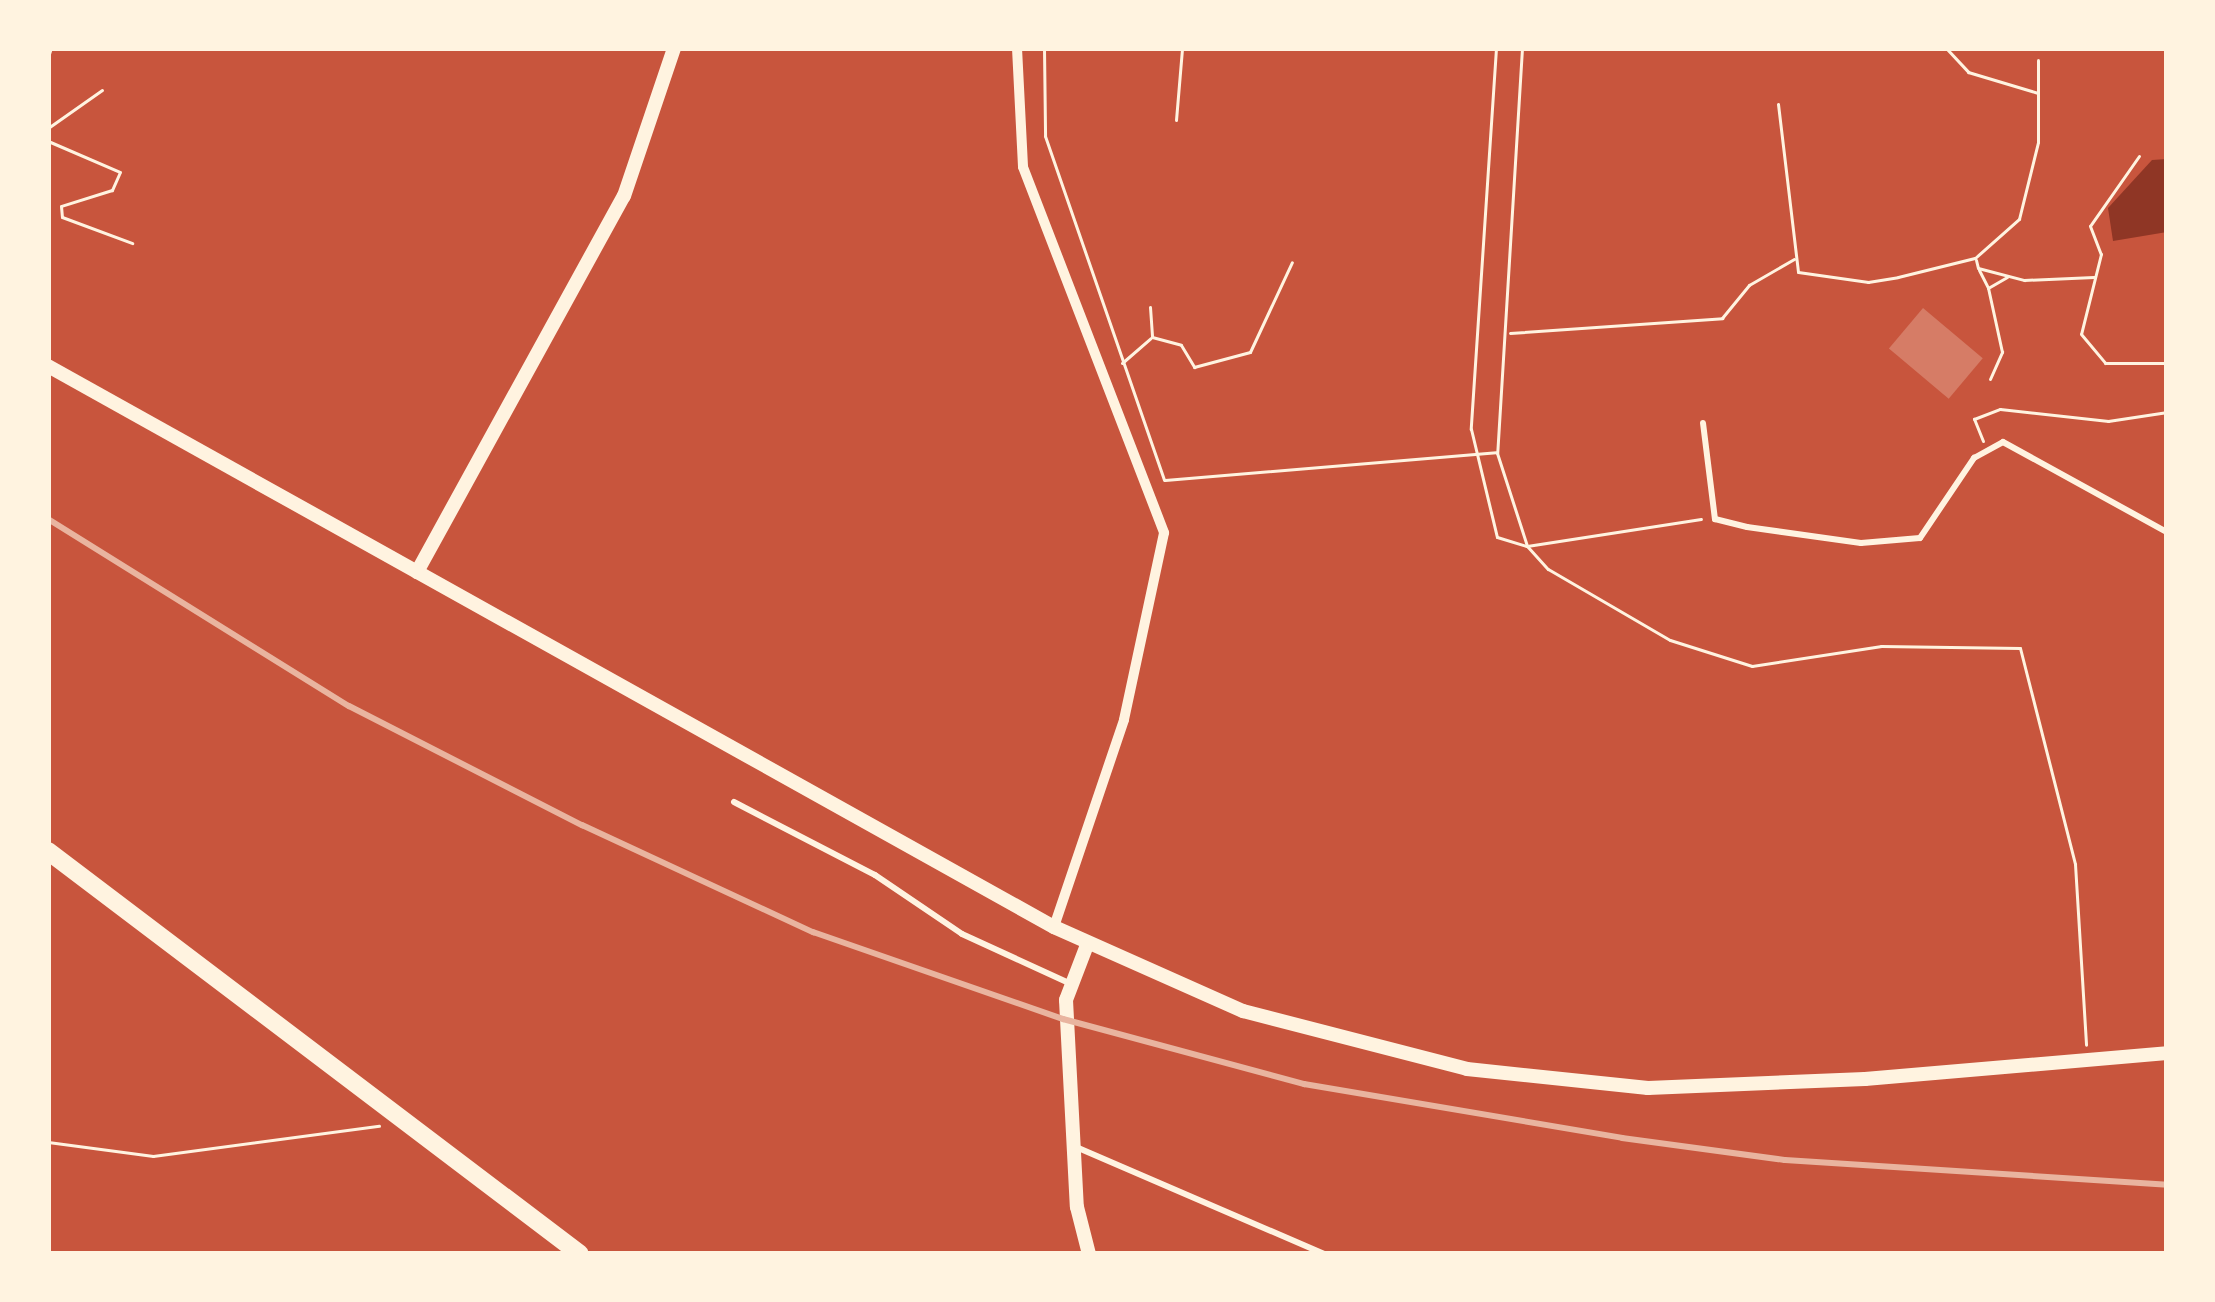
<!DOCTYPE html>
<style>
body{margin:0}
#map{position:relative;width:2215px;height:1302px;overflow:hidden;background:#c8553d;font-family:"DejaVu Sans",sans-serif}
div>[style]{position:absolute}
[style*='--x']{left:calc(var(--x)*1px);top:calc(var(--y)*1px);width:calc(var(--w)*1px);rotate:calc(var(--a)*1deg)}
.water>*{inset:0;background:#8f3625}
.building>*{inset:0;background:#d67c66;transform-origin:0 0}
.path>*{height:3px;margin:-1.5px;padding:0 1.5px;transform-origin:1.5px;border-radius:1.5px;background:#fff3e0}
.service>*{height:6px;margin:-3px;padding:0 3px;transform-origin:3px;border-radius:3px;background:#fff3e0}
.minor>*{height:10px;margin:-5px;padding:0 5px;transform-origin:5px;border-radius:5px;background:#fff3e0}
.tertiary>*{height:14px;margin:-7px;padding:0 7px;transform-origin:7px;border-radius:7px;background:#fff3e0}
.primary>*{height:18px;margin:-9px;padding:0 9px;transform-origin:9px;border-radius:9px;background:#fff3e0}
.rail>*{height:6px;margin:-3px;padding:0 3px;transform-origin:3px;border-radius:3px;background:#e9b49f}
span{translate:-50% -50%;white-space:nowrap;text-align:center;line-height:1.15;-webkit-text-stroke:12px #fff3e0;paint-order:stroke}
.frame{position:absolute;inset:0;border:51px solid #fff3e0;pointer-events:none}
</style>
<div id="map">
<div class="water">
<i style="clip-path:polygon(2167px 159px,2167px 232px,2113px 241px,2108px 208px,2152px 160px)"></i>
</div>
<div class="building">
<i style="left:1923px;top:308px;width:78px;height:53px;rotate:40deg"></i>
</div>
<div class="path">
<i style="--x:1044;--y:48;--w:88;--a:89.3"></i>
<i style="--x:1045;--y:136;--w:364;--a:70.9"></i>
<i style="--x:1496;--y:48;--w:382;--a:93.8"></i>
<i style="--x:1471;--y:429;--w:111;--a:76.5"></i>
<i style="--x:1497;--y:537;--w:31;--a:17"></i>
<i style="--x:1527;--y:546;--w:176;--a:-8.8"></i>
<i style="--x:1522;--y:48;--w:406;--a:93.5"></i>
<i style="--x:1497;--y:453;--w:98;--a:72.1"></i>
<i style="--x:1527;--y:546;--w:31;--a:48"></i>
<i style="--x:1548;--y:569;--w:141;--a:30.2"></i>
<i style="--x:1670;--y:640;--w:86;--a:17.6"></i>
<i style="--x:1752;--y:666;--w:131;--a:-8.8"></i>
<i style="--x:1881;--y:646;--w:139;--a:0.8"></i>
<i style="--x:2020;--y:648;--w:223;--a:75.7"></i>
<i style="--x:2075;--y:864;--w:181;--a:86.5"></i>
<i style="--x:1946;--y:48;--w:33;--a:47"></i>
<i style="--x:1968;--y:72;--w:73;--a:16.7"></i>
<i style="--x:1778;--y:104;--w:169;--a:83.2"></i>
<i style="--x:1798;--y:272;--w:71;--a:8.1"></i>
<i style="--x:1868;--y:282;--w:30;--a:-9"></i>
<i style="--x:1898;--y:277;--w:79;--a:-13.9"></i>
<i style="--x:1975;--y:258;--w:59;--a:-41.6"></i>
<i style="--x:2019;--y:219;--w:79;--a:-76.1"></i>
<i style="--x:2038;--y:142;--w:82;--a:-90"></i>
<i style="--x:1176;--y:120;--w:72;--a:-85.2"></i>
<i style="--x:48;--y:128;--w:66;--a:-35.1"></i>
<i style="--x:48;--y:141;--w:78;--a:23.3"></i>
<i style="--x:120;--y:172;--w:20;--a:114"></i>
<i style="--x:112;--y:190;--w:53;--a:162.6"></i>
<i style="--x:61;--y:206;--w:11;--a:85"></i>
<i style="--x:62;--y:217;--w:75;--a:20.4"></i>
<i style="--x:2139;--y:156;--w:85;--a:125"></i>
<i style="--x:2090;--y:226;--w:30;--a:69"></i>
<i style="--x:2101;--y:254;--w:82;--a:104"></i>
<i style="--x:2081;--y:334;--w:38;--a:50"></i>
<i style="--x:2105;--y:363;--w:62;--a:0"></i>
<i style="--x:1976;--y:260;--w:8;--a:76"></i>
<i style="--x:1978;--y:268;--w:48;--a:14.6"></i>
<i style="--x:2024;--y:280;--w:70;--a:-2.5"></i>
<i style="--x:1979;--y:270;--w:20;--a:63"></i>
<i style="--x:1150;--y:307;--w:30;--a:86"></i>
<i style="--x:1152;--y:337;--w:30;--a:15"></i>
<i style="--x:1181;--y:345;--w:26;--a:59"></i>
<i style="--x:1194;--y:367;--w:58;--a:-15"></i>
<i style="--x:1250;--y:352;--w:99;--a:-65"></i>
<i style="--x:1510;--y:333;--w:213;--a:-4"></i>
<i style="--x:1722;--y:318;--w:43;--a:-50.7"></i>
<i style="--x:1749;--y:285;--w:52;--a:-30"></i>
<i style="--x:1122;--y:363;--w:38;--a:-41"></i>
<i style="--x:1990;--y:379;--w:30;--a:-66"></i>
<i style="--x:2002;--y:352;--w:66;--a:-102.3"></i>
<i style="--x:1988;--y:288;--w:22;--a:-30"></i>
<i style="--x:1983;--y:441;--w:24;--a:-112"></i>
<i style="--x:1974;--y:419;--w:28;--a:-21"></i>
<i style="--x:2000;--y:409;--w:109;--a:6.3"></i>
<i style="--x:2108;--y:421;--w:60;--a:-8.7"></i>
<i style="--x:1165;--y:480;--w:332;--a:-4.8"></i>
<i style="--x:48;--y:1142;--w:106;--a:7.6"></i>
<i style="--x:153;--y:1156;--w:228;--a:-7.6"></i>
</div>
<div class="service">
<i style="--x:48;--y:54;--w:6;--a:-72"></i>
<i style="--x:1703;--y:423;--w:97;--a:82.9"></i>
<i style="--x:1715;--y:519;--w:33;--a:14"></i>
<i style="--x:1747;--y:527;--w:115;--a:8"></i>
<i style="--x:1861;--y:543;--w:59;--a:-4.8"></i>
<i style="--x:1920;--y:538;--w:97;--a:-56"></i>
<i style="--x:1974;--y:458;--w:33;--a:-29"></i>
<i style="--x:2003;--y:442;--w:187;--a:28.8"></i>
<i style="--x:734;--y:802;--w:159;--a:27.4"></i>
<i style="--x:875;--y:875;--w:105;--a:34.1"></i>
<i style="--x:962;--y:934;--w:120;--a:24.6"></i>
<i style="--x:1076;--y:1147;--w:271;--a:23.3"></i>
</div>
<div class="minor">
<i style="--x:1017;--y:48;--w:119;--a:87.1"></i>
<i style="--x:1023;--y:167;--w:392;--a:68.9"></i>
<i style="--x:1164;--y:533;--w:191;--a:102.1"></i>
<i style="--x:1124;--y:720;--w:219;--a:108.7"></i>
</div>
<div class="tertiary">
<i style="--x:48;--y:366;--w:1152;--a:29.15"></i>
<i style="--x:1054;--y:927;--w:207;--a:24"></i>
<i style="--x:1243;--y:1011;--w:231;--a:14.5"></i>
<i style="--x:1467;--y:1069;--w:182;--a:6"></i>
<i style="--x:1648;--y:1088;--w:217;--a:-2.4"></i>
<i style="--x:1865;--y:1079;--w:303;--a:-4.9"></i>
<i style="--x:417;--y:572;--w:429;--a:-61.2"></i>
<i style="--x:624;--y:196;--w:156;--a:-71.3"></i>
<i style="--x:1087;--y:945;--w:59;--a:110.9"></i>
<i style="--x:1066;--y:1000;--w:207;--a:87"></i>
<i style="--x:1077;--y:1207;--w:49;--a:75.7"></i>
</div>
<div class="primary">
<i style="--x:48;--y:851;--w:667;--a:37.14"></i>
</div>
<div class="rail">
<i style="--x:48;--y:519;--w:354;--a:31.9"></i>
<i style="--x:349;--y:706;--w:262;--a:27.1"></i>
<i style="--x:582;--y:825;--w:255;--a:24.9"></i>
<i style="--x:813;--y:932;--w:265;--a:19.2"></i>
<i style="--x:1063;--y:1019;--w:250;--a:15.1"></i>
<i style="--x:1304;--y:1084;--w:323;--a:9.6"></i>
<i style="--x:1622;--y:1138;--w:164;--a:7.7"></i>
<i style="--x:1785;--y:1160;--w:383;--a:3.7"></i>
</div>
<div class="frame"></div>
</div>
